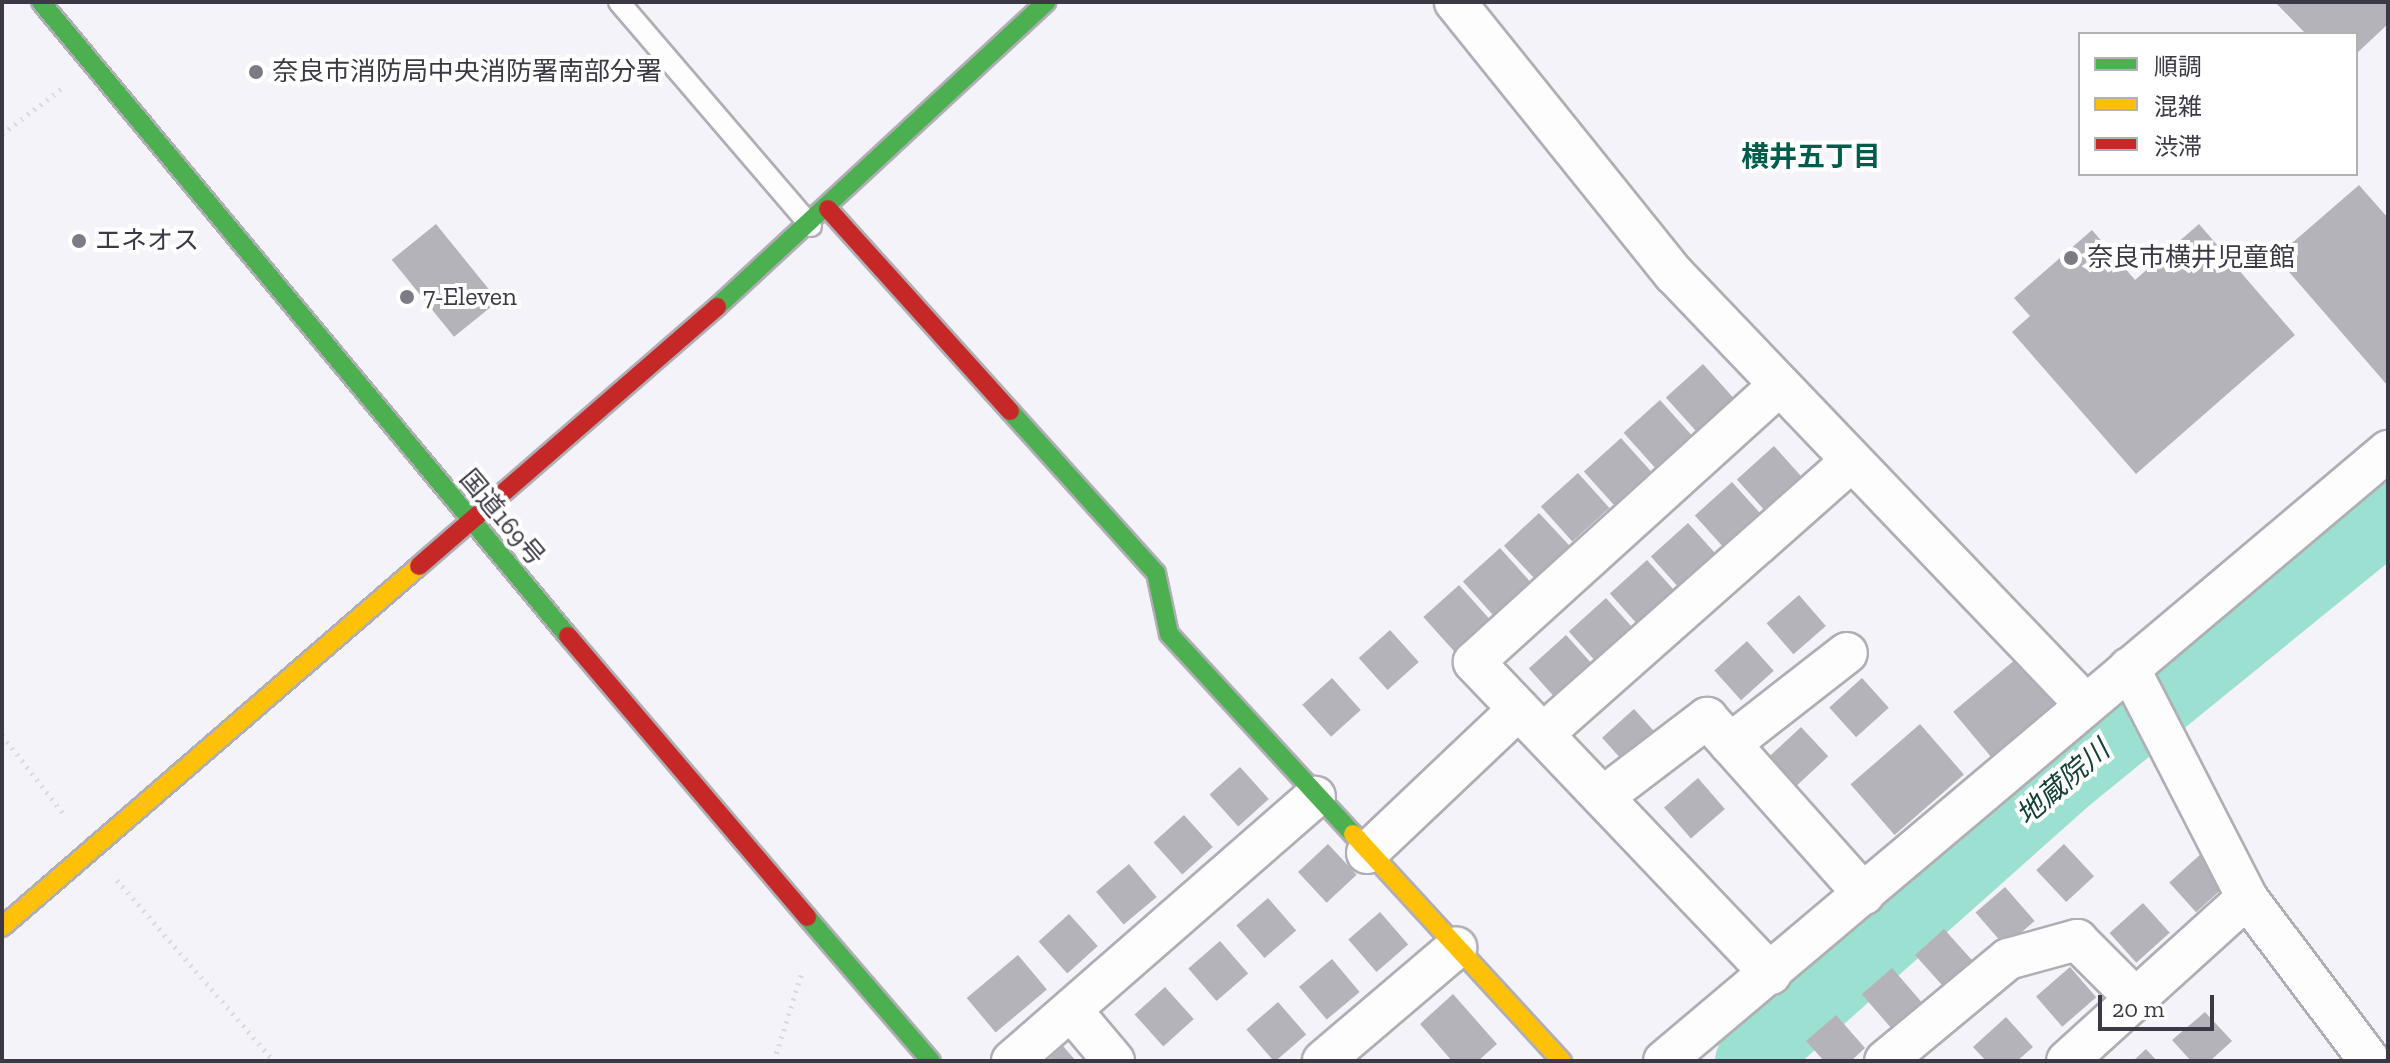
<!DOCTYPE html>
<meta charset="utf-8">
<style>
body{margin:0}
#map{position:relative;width:2390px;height:1063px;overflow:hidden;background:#f4f3f9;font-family:"Zilla Slab","Noto Sans JP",serif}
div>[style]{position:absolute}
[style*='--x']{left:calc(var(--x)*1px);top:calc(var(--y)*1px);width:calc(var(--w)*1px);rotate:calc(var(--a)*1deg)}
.river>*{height:70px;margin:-35px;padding:0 35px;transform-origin:35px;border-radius:35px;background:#9ce0d1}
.building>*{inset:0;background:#b5b3ba;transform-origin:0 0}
.path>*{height:5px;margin-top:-2.5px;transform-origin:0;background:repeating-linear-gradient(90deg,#dbdadd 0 2px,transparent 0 8px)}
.roads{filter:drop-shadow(2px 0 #b0aeb5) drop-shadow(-2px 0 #b0aeb5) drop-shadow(0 2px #b0aeb5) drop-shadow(0 -2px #b0aeb5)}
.lane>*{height:20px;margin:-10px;padding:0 10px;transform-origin:10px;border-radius:10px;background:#fdfdfe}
.street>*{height:40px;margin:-20px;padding:0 20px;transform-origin:20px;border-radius:20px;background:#fdfdfe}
.fast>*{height:18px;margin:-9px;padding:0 9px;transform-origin:9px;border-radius:9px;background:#4caf50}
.slow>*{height:18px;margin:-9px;padding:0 9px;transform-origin:9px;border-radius:9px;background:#ffc107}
.jam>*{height:18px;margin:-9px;padding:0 9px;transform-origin:9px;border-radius:9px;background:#c62828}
.dots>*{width:22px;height:22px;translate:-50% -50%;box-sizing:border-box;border:4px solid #fff;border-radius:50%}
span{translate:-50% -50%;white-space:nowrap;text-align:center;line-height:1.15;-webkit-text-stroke:8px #fff;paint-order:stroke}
.poi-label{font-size:26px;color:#3c3945}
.left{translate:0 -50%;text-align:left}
.street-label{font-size:26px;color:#3c3945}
.neighbourhood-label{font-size:28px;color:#005d4c;font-weight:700}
.water-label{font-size:28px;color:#144036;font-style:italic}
.frame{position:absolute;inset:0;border:4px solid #3c3945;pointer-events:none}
.legend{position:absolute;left:2078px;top:32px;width:280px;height:144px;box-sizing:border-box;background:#fff;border:2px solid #b1b0b5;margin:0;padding:10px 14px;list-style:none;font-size:24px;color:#3c3945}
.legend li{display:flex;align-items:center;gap:16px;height:40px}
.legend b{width:40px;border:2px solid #b1b0b5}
.scale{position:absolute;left:2098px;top:995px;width:116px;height:36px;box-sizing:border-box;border:4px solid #3c3945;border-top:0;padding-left:10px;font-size:24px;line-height:28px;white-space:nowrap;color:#3c3945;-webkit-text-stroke:6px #fff;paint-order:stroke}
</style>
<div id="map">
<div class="river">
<i style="--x:1750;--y:1061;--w:429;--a:-41.7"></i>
<i style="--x:2070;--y:776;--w:409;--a:-39.1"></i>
</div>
<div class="building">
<i style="clip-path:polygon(2275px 2px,2388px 2px,2388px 24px,2356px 54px,2356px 34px,2306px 34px)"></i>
<i style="clip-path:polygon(2359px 185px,2388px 218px,2388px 386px,2276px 257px)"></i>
<i style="left:436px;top:224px;width:99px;height:57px;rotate:51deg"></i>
<i style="clip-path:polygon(2199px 224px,2295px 335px,2136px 474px,2012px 332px,2030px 316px,2014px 298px,2092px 230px,2135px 280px)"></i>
<i style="left:1703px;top:364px;width:47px;height:50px;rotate:48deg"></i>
<i style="left:1660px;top:400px;width:47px;height:49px;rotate:48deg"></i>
<i style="left:1621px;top:438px;width:46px;height:50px;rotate:48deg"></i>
<i style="left:1774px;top:446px;width:47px;height:50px;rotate:48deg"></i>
<i style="left:1578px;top:473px;width:47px;height:50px;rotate:48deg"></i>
<i style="left:1732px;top:482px;width:47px;height:50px;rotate:48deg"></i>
<i style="left:1539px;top:513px;width:47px;height:48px;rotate:47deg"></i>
<i style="left:1688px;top:523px;width:47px;height:50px;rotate:48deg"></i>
<i style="left:1500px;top:548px;width:47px;height:50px;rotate:48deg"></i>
<i style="left:1647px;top:560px;width:47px;height:50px;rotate:48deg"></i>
<i style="left:1459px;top:585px;width:47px;height:48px;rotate:48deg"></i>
<i style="left:1799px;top:595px;width:41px;height:43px;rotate:49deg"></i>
<i style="left:1606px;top:598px;width:47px;height:50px;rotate:48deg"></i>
<i style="left:1390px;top:630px;width:43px;height:42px;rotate:48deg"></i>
<i style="left:1566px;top:635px;width:47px;height:50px;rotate:48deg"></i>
<i style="left:1747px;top:641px;width:40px;height:44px;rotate:48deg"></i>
<i style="left:2016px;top:659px;width:59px;height:82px;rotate:50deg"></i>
<i style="left:1332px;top:678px;width:43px;height:40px;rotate:48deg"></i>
<i style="left:1862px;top:678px;width:40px;height:44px;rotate:48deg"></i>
<i style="left:1634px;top:709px;width:40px;height:43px;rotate:48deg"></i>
<i style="left:1920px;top:724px;width:67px;height:92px;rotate:49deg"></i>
<i style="left:1801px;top:727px;width:40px;height:43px;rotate:47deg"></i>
<i style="left:1240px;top:767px;width:43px;height:41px;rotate:48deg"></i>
<i style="left:1698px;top:778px;width:41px;height:45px;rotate:49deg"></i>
<i style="left:1184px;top:815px;width:43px;height:41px;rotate:48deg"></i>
<i style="left:1328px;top:844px;width:42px;height:41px;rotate:47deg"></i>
<i style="left:2064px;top:844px;width:44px;height:38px;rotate:47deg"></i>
<i style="left:2202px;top:853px;width:40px;height:44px;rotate:48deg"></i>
<i style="left:1129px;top:864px;width:43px;height:43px;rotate:50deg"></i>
<i style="left:2005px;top:887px;width:45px;height:39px;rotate:49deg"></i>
<i style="left:1268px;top:898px;width:43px;height:42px;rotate:49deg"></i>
<i style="left:2143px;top:903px;width:40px;height:45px;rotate:48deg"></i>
<i style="left:1380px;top:912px;width:43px;height:42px;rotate:49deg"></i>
<i style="left:1069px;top:914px;width:43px;height:41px;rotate:48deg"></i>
<i style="left:1944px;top:929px;width:45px;height:39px;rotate:48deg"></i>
<i style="left:1220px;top:941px;width:43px;height:42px;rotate:49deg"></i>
<i style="left:1018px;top:955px;width:45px;height:67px;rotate:50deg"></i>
<i style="left:1332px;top:959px;width:43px;height:43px;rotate:50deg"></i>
<i style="left:2070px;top:967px;width:40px;height:45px;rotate:49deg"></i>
<i style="left:1892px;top:968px;width:45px;height:40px;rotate:49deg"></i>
<i style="left:1165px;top:987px;width:43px;height:41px;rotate:48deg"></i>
<i style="clip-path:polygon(1453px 994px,1497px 1044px,1478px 1061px,1452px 1061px,1420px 1024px)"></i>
<i style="left:1278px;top:1002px;width:43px;height:42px;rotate:49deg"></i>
<i style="clip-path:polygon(2205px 1012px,2232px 1041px,2210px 1061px,2191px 1061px,2172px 1040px)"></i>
<i style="clip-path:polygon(1836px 1015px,1865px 1048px,1851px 1061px,1824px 1061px,1806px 1041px)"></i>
<i style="clip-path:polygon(2006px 1017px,2033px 1047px,2017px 1061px,1986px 1061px,1973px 1047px)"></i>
<i style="clip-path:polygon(1063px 1046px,1076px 1061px,1047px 1061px)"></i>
<i style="clip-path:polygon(2146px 1049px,2157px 1061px,2133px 1061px)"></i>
</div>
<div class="path">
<i style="--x:2;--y:134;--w:74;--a:-37.3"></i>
<i style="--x:2;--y:735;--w:104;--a:52"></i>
<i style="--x:117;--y:880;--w:240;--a:49.1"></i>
<i style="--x:774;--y:1061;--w:93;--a:-72.5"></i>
</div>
<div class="roads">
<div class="lane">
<i style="--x:619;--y:2;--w:295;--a:49.4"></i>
</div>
<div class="street">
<i style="--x:1455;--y:2;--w:349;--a:51.2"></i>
<i style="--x:1674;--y:274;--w:595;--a:46.29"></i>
<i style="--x:2129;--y:668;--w:259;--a:62.8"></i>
<i style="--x:2247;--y:898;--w:204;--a:53"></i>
<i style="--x:1543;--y:734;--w:412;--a:-41.5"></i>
<i style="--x:1730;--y:744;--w:148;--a:-37.9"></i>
<i style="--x:1603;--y:797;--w:131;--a:-37.2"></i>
<i style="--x:1707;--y:718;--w:236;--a:48.3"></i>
<i style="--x:1367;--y:853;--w:209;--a:-43.5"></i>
<i style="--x:1771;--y:974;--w:431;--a:-133.6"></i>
<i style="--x:1474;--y:662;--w:412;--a:-42.2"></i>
<i style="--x:1071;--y:1010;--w:67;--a:49.9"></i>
<i style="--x:1012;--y:1061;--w:402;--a:-41.1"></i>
<i style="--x:1323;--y:1061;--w:175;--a:-40.4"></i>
<i style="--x:1664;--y:1061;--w:947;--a:-40.12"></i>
<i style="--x:1885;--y:1061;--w:160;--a:-39.7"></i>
<i style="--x:2008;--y:959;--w:72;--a:-15.4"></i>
<i style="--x:2077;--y:940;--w:83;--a:45"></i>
<i style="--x:2067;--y:1061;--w:243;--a:-42.2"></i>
</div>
<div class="fast">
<i style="--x:41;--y:2;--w:824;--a:50.27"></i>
<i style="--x:717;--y:307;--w:449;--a:-42.8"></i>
<i style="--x:1010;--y:411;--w:218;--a:48"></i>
<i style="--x:1156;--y:573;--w:62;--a:78"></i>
<i style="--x:1169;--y:634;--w:272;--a:47.4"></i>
<i style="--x:807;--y:917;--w:190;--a:49.3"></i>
</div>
<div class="slow">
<i style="--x:1353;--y:834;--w:309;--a:47.4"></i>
<i style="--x:2;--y:927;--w:552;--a:-40.88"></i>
</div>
<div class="jam">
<i style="--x:828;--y:209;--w:272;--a:48"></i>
<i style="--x:419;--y:566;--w:395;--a:-41"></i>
<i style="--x:568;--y:636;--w:369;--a:49.6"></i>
</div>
</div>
<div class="dots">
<i style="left:256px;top:72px;background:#7c7a84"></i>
<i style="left:79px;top:241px;background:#7c7a84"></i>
<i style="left:2071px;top:258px;background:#7c7a84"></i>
<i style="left:407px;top:297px;background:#7c7a84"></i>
</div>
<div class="poi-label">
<span class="left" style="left:272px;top:72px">奈良市消防局中央消防署南部分署</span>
<span class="left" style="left:95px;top:241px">エネオス</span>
<span class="left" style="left:2087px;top:258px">奈良市横井児童館</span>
<span class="left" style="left:423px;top:297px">7-Eleven</span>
</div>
<div class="street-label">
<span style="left:502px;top:518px;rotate:50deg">国道169号</span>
</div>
<div class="neighbourhood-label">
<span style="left:1811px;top:157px">横井五丁目</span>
</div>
<div class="water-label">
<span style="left:2063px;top:783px;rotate:-41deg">地蔵院川</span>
</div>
<div class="frame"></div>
<ul class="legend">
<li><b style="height:10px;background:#4caf50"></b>順調</li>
<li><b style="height:10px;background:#ffc107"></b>混雑</li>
<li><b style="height:10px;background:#c62828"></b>渋滞</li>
</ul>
<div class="scale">20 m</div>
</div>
